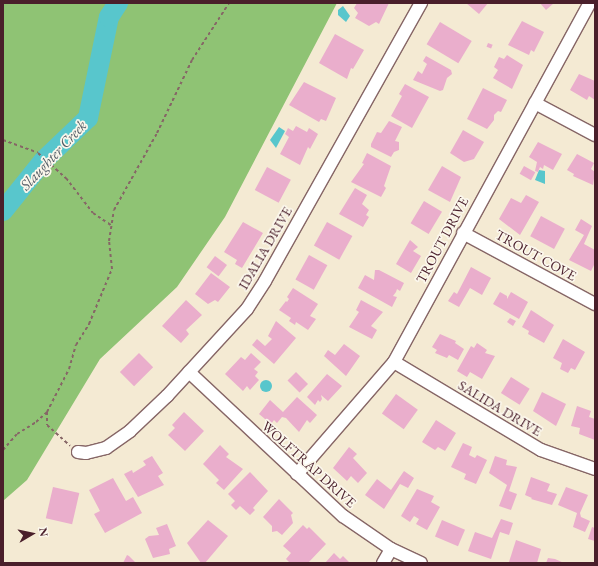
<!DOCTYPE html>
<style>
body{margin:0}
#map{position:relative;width:598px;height:566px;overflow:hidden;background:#f4ead3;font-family:"EB Garamond",serif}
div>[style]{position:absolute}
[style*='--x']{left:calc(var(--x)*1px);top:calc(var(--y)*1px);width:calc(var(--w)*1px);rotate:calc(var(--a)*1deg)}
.green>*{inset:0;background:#8fc374}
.water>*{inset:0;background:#58c6cc}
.round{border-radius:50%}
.river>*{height:20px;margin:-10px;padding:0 10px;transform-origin:10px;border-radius:10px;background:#58c6cc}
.building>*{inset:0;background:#eaaecc;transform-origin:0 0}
.path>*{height:2px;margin-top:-1px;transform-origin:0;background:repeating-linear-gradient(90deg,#866666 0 3px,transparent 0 6px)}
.roads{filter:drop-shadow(1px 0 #866666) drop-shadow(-1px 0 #866666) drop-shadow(0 1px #866666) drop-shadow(0 -1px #866666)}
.minor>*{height:12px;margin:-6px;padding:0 6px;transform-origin:6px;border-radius:6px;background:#fff}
span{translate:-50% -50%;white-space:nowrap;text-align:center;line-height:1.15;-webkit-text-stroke:3.5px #fbf7ec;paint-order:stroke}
.street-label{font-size:14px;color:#4a1f2b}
.water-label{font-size:15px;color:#4f5963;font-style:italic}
.frame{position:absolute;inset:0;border:4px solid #4a1f2b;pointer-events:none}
.north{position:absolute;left:12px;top:514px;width:40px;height:40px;-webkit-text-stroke:3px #fbf7ec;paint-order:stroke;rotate:81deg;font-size:11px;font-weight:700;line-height:16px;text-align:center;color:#4a1f2b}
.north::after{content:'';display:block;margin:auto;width:14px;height:18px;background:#4a1f2b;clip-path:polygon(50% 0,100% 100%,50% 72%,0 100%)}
</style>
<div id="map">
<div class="green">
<i style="clip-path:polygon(3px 3px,337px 3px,225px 217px,177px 287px,100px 359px,27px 480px,3px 501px)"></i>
</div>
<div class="water">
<i style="clip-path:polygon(343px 6px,350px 16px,346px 22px,338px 15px,338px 10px)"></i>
<i style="clip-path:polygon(279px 127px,285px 131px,276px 148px,270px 140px)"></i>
<i style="clip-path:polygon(539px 170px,545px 171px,545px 184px,535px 180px)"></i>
<i class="round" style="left:260px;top:380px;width:12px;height:12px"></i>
</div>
<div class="river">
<i style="--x:3;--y:211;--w:65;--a:-51.2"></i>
<i style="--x:44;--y:160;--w:61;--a:-43.7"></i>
<i style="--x:88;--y:118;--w:103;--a:-78.3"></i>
<i style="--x:109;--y:17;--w:17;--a:-57"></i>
</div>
<div class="building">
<i style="clip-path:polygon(357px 3px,389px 3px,379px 24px,376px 22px,369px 26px,355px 18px,358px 13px,354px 8px)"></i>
<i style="clip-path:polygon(466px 3px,488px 3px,479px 14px)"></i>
<i style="clip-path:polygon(540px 3px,554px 3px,546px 10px)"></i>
<i style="clip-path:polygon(522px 21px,544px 32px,534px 52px,531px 50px,529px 55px,508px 45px)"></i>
<i style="left:440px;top:22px;width:37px;height:26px;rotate:31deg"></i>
<i style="clip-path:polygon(335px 34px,364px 50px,353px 69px,351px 68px,347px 79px,319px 63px)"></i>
<i style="left:488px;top:43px;width:5px;height:4px;rotate:22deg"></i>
<i style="clip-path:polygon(507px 55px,523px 65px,512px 89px,493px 78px,498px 70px,494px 67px,499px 57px,504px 59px)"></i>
<i style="clip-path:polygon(426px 56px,451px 70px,452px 74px,447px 78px,443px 90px,440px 91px,413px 80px,418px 71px,422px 74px,427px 64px,423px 61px)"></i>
<i style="clip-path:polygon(579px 74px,595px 81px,595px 100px,589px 96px,587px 100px,570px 90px)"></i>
<i style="clip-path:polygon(304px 82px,336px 98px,326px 121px,321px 119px,319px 122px,289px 105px)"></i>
<i style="clip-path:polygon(405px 84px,429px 97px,412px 128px,391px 116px,402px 96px,399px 94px)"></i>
<i style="clip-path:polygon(483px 88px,507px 100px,501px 112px,498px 111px,494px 115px,494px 120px,487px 129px,467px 119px)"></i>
<i style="clip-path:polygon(389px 121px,402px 127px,395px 141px,399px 142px,399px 150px,394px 152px,391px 157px,371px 147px,371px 144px,377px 132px,381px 133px)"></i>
<i style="clip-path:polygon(296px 126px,307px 132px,309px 128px,318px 134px,310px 149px,308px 147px,300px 165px,280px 154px,289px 137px,285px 134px,288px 128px,293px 131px)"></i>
<i style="clip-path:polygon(463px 130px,484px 142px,474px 159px,464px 162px,450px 153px)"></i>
<i style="clip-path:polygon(538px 142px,562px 154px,553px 170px,544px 165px,543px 169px,540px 167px,538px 172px,535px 171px,537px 162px,529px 157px)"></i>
<i style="clip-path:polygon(367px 153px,391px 166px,384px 186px,386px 188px,381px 197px,351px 182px,364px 164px,362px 163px)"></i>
<i style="clip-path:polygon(577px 154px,594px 163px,591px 169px,595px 172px,593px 185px,573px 176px,574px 174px,567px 170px)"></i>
<i style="clip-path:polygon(442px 166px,461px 177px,450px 202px,428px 190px)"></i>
<i style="left:524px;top:166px;width:13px;height:9px;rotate:29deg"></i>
<i style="left:267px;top:167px;width:27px;height:26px;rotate:28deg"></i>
<i style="clip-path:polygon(355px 188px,367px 195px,362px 204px,369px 210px,366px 215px,369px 217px,363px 227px,339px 214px)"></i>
<i style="clip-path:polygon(526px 195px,539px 202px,520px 235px,499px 219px,511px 198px,521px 203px)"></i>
<i style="left:424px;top:201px;width:21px;height:26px;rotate:31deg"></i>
<i style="left:541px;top:216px;width:27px;height:23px;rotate:28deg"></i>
<i style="clip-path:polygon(581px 219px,592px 226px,584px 244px,595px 250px,595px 263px,591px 271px,569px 260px,584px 235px,575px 230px)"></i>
<i style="clip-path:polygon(243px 222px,263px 233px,242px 268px,235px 264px,237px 260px,224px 252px)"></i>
<i style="left:327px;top:222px;width:29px;height:27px;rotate:29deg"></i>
<i style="clip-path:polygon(410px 240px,418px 247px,413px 251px,421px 256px,411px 273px,396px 264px)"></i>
<i style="left:309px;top:255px;width:21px;height:28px;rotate:29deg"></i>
<i style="left:215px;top:256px;width:15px;height:14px;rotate:37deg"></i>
<i style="clip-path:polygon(471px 267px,491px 278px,482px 295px,470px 288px,459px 307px,448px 301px,454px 292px,457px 294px)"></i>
<i style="clip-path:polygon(375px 270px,379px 270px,404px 283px,400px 291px,397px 289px,396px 292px,393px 296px,397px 297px,392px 307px,358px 288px,365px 275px,374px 280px)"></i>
<i style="clip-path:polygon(211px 273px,230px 287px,218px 302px,215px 300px,208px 304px,195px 294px)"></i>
<i style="clip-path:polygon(293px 288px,318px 304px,310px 316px,316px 319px,308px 330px,296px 322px,295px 325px,289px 321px,291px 318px,279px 310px,286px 301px,287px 302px,289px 299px,287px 297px)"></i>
<i style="clip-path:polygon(500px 292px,507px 296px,507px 299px,511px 292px,528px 302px,519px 319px,493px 304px)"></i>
<i style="clip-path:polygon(186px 300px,202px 315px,186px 330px,189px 334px,181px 343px,162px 326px)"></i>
<i style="clip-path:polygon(361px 300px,383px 312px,371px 326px,377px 330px,372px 339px,349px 327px,359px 312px,356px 310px)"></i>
<i style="clip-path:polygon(531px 310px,554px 325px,544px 343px,528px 334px,529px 331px,522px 327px)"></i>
<i style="clip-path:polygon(510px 318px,516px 321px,513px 326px,507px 322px)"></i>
<i style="clip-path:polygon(276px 321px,296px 338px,274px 364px,252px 345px,257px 339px,265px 346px,272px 339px,268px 336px)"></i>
<i style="clip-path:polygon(440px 334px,456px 341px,455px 343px,464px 349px,458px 360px,449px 355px,447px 358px,435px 353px,437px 350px,432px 347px)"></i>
<i style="clip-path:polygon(563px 339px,585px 352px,575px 370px,571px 368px,568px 373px,560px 369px,562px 363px,553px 358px)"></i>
<i style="clip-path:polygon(477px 343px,487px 350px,485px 353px,495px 356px,482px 379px,470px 372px,467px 377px,457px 371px,471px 346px,474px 348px)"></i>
<i style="clip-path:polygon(344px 344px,360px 356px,346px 376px,324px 356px,328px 350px,335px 355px)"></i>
<i style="left:139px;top:353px;width:20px;height:27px;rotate:45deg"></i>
<i style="clip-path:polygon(251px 353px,261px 362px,254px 369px,258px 372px,255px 376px,259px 380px,250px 390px,247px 386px,243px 391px,225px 374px,241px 357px,245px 360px)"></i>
<i style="left:296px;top:372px;width:17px;height:12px;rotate:45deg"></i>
<i style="clip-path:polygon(327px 374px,342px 386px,328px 401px,321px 395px,322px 399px,320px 402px,318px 400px,315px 405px,307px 397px)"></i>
<i style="left:511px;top:377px;width:22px;height:19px;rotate:32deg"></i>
<i style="clip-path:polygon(542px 392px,566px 404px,556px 426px,533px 411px)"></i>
<i style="left:396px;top:394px;width:27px;height:24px;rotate:36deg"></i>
<i style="clip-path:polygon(297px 397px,317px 415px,310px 423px,307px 420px,299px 432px,286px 418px,282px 417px,277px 423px,274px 420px,271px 424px,259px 414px,270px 400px,283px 412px)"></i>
<i style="clip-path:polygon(577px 406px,591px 411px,589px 417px,595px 419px,595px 440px,579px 434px,580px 428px,571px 426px)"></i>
<i style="clip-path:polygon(184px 412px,204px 431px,185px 451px,168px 435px,175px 428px,172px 425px)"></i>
<i style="clip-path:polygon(436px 420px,456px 433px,445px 451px,438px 447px,435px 450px,422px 442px)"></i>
<i style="clip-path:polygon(463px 443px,472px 447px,469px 455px,475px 458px,477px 455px,487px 460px,476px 484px,464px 479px,466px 474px,451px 467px)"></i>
<i style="clip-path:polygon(220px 445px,229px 454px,226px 457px,243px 469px,224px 490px,216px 483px,219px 480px,203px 464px)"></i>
<i style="clip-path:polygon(349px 447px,357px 454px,353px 458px,367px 473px,358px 483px,351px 476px,347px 481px,333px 468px)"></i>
<i style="clip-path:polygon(152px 456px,163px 473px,158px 476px,164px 485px,138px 497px,124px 474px,132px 470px,133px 473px,146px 465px,143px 461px)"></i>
<i style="clip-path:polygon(495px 456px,507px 460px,506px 465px,517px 467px,509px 491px,517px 494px,511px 510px,499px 506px,507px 485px,489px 473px)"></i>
<i style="clip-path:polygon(404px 471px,414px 478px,408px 488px,400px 484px,384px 509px,365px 495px,377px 479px,391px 490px)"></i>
<i style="clip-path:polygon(250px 472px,268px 491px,253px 508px,255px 510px,250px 515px,240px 506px,236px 510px,231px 505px,235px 501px,228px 494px)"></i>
<i style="clip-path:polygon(531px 477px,550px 484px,547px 491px,557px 494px,552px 505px,531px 499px,532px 498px,525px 495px)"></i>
<i style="clip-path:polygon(113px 478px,126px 501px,133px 497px,142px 513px,105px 533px,94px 514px,100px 511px,89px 490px)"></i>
<i style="left:53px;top:487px;width:27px;height:32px;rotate:13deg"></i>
<i style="clip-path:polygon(566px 487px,588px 495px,580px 513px,581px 517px,590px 521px,585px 532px,573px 527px,577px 513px,558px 505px)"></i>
<i style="clip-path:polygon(417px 489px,434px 496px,431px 502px,440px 507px,427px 530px,416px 524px,419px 519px,414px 516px,410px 522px,401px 516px)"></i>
<i style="clip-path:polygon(279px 499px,293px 513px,291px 515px,293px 523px,282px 535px,277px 531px,272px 532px,272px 526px,263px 517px)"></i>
<i style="clip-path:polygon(501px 519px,513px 523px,509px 535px,500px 532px,491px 559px,468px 551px,475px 532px,492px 538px)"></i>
<i style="clip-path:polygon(208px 520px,228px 536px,205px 563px,201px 563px,187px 543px)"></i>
<i style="left:442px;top:520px;width:25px;height:18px;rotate:23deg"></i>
<i style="clip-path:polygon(167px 524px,176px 546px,169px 549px,170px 554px,153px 558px,145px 539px,149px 536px,159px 535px,156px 528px)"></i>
<i style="clip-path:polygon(303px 525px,307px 529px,309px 527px,326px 544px,308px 563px,290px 563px,286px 559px,291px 553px,283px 546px)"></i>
<i style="clip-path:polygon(592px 527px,595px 528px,595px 541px,588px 539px)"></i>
<i style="clip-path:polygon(516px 540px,541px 549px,537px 563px,509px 562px)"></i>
<i style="clip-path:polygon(334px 553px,340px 559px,343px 556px,350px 563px,325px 563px)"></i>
<i style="clip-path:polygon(127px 555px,129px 556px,136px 563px,123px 563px)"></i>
<i style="clip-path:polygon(548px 558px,555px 559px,564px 563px,546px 563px)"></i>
</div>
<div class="path">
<i style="--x:3;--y:140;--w:37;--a:20"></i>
<i style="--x:38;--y:153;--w:38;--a:42"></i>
<i style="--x:66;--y:178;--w:44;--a:52.4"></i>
<i style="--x:93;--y:213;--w:22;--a:34"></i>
<i style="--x:47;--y:412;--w:13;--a:90"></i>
<i style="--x:47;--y:425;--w:31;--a:42"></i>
<i style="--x:3;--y:450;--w:21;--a:-49"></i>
<i style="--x:17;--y:434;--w:22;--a:-32"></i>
<i style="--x:36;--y:422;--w:15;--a:-42"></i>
<i style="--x:47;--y:412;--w:48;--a:-62.9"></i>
<i style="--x:69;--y:369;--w:25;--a:-74"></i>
<i style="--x:76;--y:345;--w:25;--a:-58"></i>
<i style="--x:89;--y:324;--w:60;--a:-67.3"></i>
<i style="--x:112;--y:269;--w:28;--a:-96"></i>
<i style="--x:109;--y:241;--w:31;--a:-81"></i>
<i style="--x:114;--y:210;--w:88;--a:-60.8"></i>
<i style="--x:157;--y:133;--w:81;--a:-64.4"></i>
<i style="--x:192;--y:60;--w:68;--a:-57"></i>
</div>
<div class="roads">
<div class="minor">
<i style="--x:535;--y:103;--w:68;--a:28.1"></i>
<i style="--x:463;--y:233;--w:150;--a:28.3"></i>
<i style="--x:394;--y:362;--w:171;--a:30.9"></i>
<i style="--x:541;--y:450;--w:57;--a:19.4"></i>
<i style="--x:189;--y:372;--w:211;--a:43.1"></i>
<i style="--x:343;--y:516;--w:58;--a:34.5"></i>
<i style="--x:391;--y:549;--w:33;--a:25"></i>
<i style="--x:78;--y:452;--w:8;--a:7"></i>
<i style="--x:86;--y:453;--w:21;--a:-14"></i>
<i style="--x:106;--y:448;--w:29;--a:-35"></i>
<i style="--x:130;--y:431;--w:51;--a:-43.4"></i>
<i style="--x:167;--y:396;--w:118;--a:-47.4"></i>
<i style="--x:247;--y:309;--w:33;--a:-57"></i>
<i style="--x:265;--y:281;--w:319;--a:-60.7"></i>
<i style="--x:297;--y:474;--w:148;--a:-49.1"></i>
<i style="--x:394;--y:362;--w:409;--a:-61.4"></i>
<i style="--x:383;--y:563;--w:16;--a:-60"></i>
</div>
</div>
<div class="street-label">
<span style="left:442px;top:240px;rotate:-62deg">TROUT DRIVE</span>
<span style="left:265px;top:248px;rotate:-60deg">IDALIA DRIVE</span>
<span style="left:536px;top:255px;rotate:29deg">TROUT COVE</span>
<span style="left:500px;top:408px;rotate:31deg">SALIDA DRIVE</span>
<span style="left:309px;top:464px;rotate:42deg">WOLFTRAP DRIVE</span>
</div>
<div class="water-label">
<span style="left:53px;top:155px;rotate:-47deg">Slaughter Creek</span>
</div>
<div class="frame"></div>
<div class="north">N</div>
</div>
